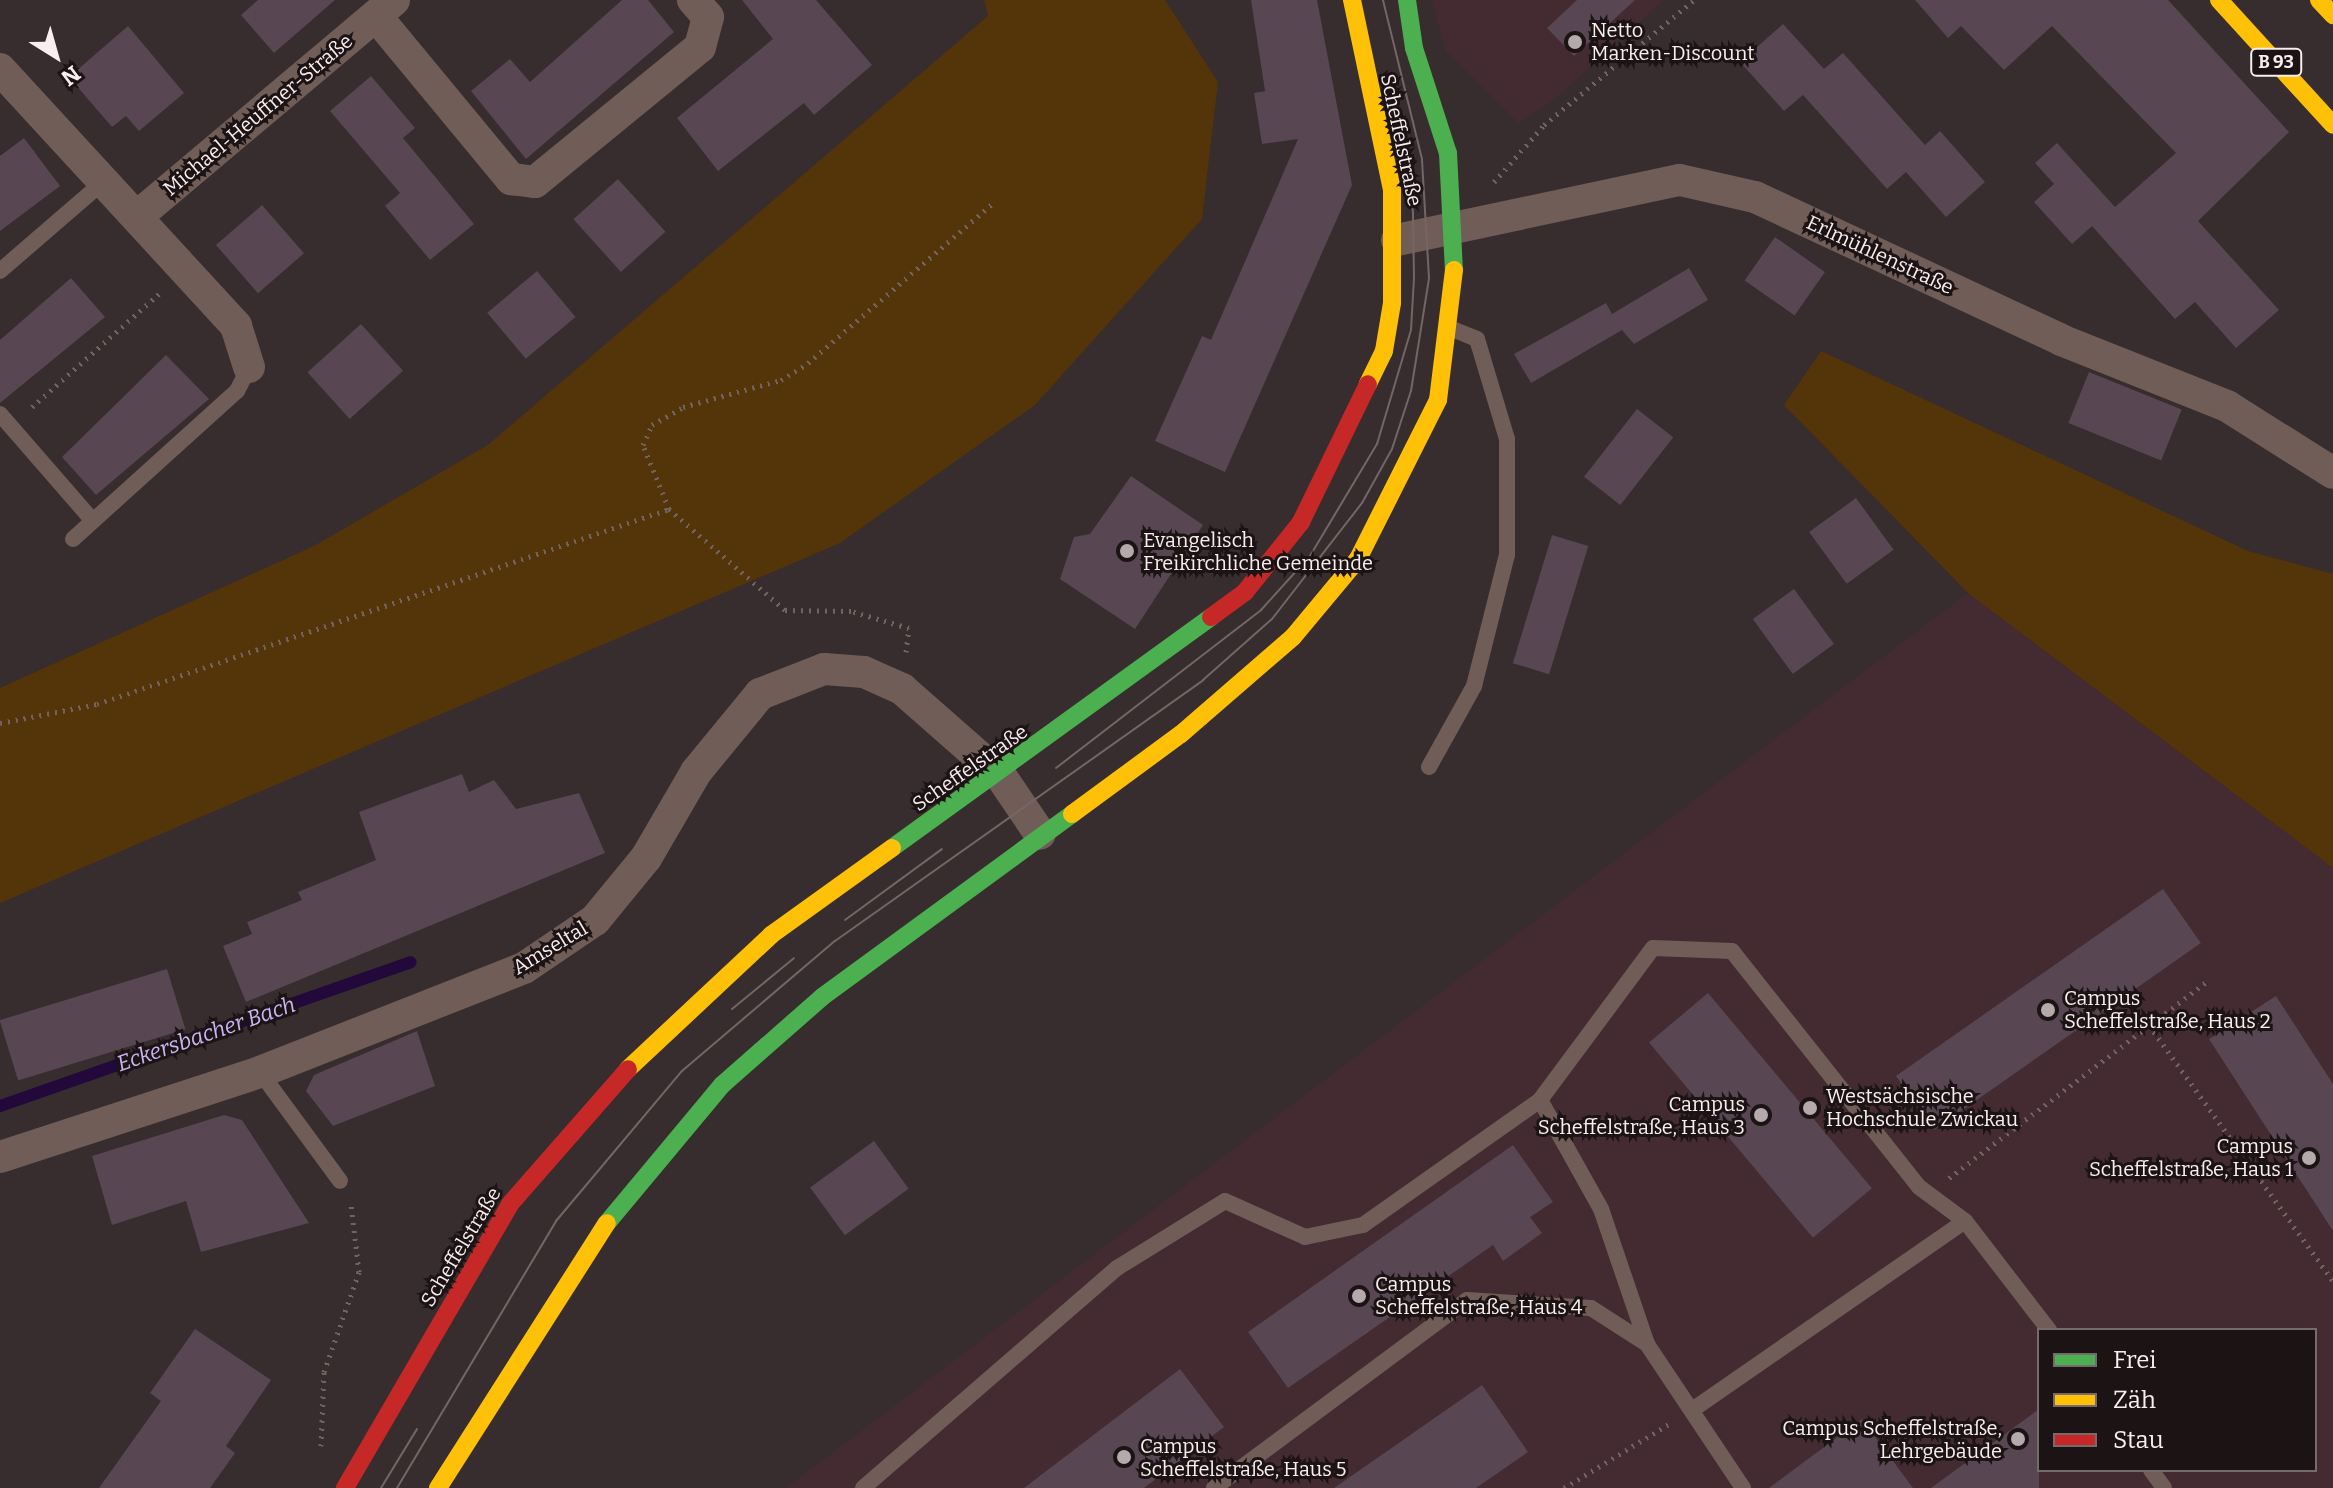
<!DOCTYPE html>
<meta charset="utf-8">
<style>
body{margin:0}
#map{position:relative;width:2333px;height:1488px;overflow:hidden;background:#372c2e;font-family:Bitter,serif}
div>[style]{position:absolute}
[style*='--x']{left:calc(var(--x)*1px);top:calc(var(--y)*1px);width:calc(var(--w)*1px);rotate:calc(var(--a)*1deg)}
.built>*{inset:0;background:#432b31}
.green>*{inset:0;background:#543409}
.stream>*{height:12px;margin:-6px;padding:0 6px;transform-origin:6px;border-radius:6px;background:#23083b}
.building>*{inset:0;background:#584652;transform-origin:0 0}
.path>*{height:5px;margin-top:-2.5px;transform-origin:0;background:repeating-linear-gradient(90deg,#726361 0 2px,transparent 0 8px)}
.lane>*{height:16px;margin:-8px;padding:0 8px;transform-origin:8px;border-radius:8px;background:#715d58}
.street>*{height:32px;margin:-16px;padding:0 16px;transform-origin:16px;border-radius:16px;background:#715d58}
.fast>*{height:18px;margin:-9px;padding:0 9px;transform-origin:9px;border-radius:9px;background:#4caf50}
.slow>*{height:18px;margin:-9px;padding:0 9px;transform-origin:9px;border-radius:9px;background:#ffc107}
.jam>*{height:18px;margin:-9px;padding:0 9px;transform-origin:9px;border-radius:9px;background:#c62828}
.tram>*{height:2px;margin:-1px;padding:0 1px;transform-origin:1px;border-radius:1px;background:#736664}
.dots>*{width:22px;height:22px;translate:-50% -50%;box-sizing:border-box;border:4px solid #1c1315;border-radius:50%}
span{translate:-50% -50%;white-space:nowrap;text-align:center;line-height:1.15;-webkit-text-stroke:6px #1c1315;paint-order:stroke}
.shield-label span{padding:2px 6px;background:#1c1315;border:2px solid;border-radius:6px;-webkit-text-stroke-width:0}
.shield-label{font-size:18px;color:#faedef;font-weight:700}
.poi-label{font-size:20px;color:#faedef}
.left{translate:0 -50%;text-align:left}
.right{translate:-100% -50%;text-align:right}
.street-label{font-size:20px;color:#faedef}
.water-label{font-size:22px;color:#ccb5f4;font-style:italic}
.legend{position:absolute;left:2037px;top:1328px;width:280px;height:144px;box-sizing:border-box;background:#1c1315;border:2px solid #756a6c;margin:0;padding:10px 14px;list-style:none;font-size:24px;color:#faedef}
.legend li{display:flex;align-items:center;gap:16px;height:40px}
.legend b{width:40px;border:2px solid #756a6c}
.north{position:absolute;left:16px;top:16px;width:80px;height:80px;-webkit-text-stroke:6px #1c1315;paint-order:stroke;rotate:143deg;font-size:22px;font-weight:700;line-height:32px;text-align:center;color:#faedef}
.north::after{content:'';display:block;margin:auto;width:28px;height:36px;background:#faedef;clip-path:polygon(50% 0,100% 100%,50% 72%,0 100%)}
</style>
<div id="map">
<div class="built">
<i style="clip-path:polygon(1432px 0,1664px 0,1555px 99px,1519px 123px,1445px 49px)"></i>
<i style="clip-path:polygon(evenodd,1968px 593px,2333px 868px,2333px 1488px,786px 1488px,1968px 593px,2039px 1330px,2315px 1330px,2315px 1470px,2039px 1470px,2039px 1330px)"></i>
</div>
<div class="green">
<i style="clip-path:polygon(984px 0,1165px 0,1218px 82px,1202px 219px,1035px 405px,840px 543px,0 903px,0 688px,314px 546px,488px 445px,988px 16px)"></i>
<i style="clip-path:polygon(1821px 351px,2248px 551px,2333px 574px,2333px 868px,1968px 593px,1784px 405px)"></i>
</div>
<div class="stream">
<i style="--x:0;--y:1106;--w:435;--a:-19.3"></i>
</div>
<div class="building">
<i style="clip-path:polygon(258px 0,335px 0,274px 53px,241px 15px)"></i>
<i style="clip-path:polygon(622px 0,648px 0,674px 32px,526px 159px,471px 91px,510px 59px,530px 82px)"></i>
<i style="clip-path:polygon(742px 0,816px 0,872px 65px,814px 115px,804px 103px,718px 171px,677px 118px,773px 39px)"></i>
<i style="clip-path:polygon(1251px 0,1317px 0,1352px 185px,1225px 472px,1155px 441px,1202px 336px,1211px 340px,1298px 139px,1262px 144px,1254px 93px,1265px 91px)"></i>
<i style="clip-path:polygon(1577px 0,1635px 0,1574px 56px,1547px 28px)"></i>
<i style="clip-path:polygon(1915px 0,2168px 0,2289px 132px,2198px 221px,2279px 310px,2236px 348px,2195px 302px,2175px 319px,2092px 226px,2072px 244px,2034px 202px,2054px 184px,2035px 163px,2057px 143px,2115px 207px,2176px 153px,2052px 26px,2004px 70px,1961px 26px,1948px 38px)"></i>
<i style="clip-path:polygon(1783px 24px,1824px 69px,1843px 53px,1925px 145px,1940px 131px,1985px 182px,1946px 217px,1906px 172px,1887px 189px,1803px 95px,1784px 111px,1740px 62px)"></i>
<i style="clip-path:polygon(128px 26px,184px 93px,139px 131px,126px 116px,112px 127px,69px 77px)"></i>
<i style="clip-path:polygon(371px 76px,415px 128px,403px 138px,474px 224px,430px 260px,385px 206px,400px 193px,330px 111px)"></i>
<i style="clip-path:polygon(24px 138px,60px 186px,0 231px,0 156px)"></i>
<i style="left:618px;top:179px;width:71px;height:60px;rotate:48deg"></i>
<i style="left:262px;top:205px;width:64px;height:61px;rotate:49deg"></i>
<i style="left:1775px;top:237px;width:61px;height:53px;rotate:35deg"></i>
<i style="clip-path:polygon(1689px 268px,1708px 300px,1634px 344px,1622px 330px,1531px 383px,1514px 354px,1606px 303px,1612px 314px)"></i>
<i style="left:537px;top:271px;width:60px;height:65px;rotate:50deg"></i>
<i style="clip-path:polygon(71px 278px,105px 317px,0 403px,0 340px)"></i>
<i style="left:361px;top:324px;width:63px;height:72px;rotate:48deg"></i>
<i style="clip-path:polygon(166px 355px,209px 399px,96px 495px,62px 457px)"></i>
<i style="left:2089px;top:372px;width:100px;height:55px;rotate:22deg"></i>
<i style="left:1637px;top:409px;width:46px;height:86px;rotate:38deg"></i>
<i style="clip-path:polygon(1131px 476px,1203px 525px,1135px 629px,1060px 579px,1074px 537px,1090px 534px)"></i>
<i style="left:1856px;top:498px;width:64px;height:58px;rotate:54deg"></i>
<i style="left:1552px;top:535px;width:38px;height:134px;rotate:17deg"></i>
<i style="left:1794px;top:589px;width:68px;height:51px;rotate:54deg"></i>
<i style="clip-path:polygon(462px 774px,469px 792px,494px 780px,516px 809px,579px 793px,605px 853px,246px 1002px,223px 946px,252px 934px,247px 922px,302px 900px,298px 892px,376px 860px,359px 812px)"></i>
<i style="left:2163px;top:889px;width:66px;height:326px;rotate:55deg"></i>
<i style="left:167px;top:969px;width:63px;height:175px;rotate:73deg"></i>
<i style="left:1708px;top:993px;width:255px;height:77px;rotate:50deg"></i>
<i style="clip-path:polygon(2276px 996px,2333px 1084px,2333px 1231px,2209px 1039px)"></i>
<i style="clip-path:polygon(417px 1031px,435px 1086px,333px 1126px,306px 1091px,314px 1075px)"></i>
<i style="clip-path:polygon(224px 1115px,242px 1120px,309px 1223px,201px 1252px,186px 1201px,112px 1225px,92px 1156px)"></i>
<i style="left:874px;top:1141px;width:59px;height:79px;rotate:54deg"></i>
<i style="clip-path:polygon(1513px 1145px,1553px 1202px,1530px 1217px,1542px 1233px,1503px 1261px,1493px 1245px,1288px 1388px,1248px 1332px)"></i>
<i style="clip-path:polygon(195px 1329px,271px 1380px,226px 1446px,235px 1453px,210px 1488px,99px 1488px,161px 1401px,150px 1393px)"></i>
<i style="clip-path:polygon(1180px 1369px,1224px 1427px,1144px 1488px,1024px 1488px)"></i>
<i style="clip-path:polygon(1482px 1385px,1528px 1452px,1476px 1488px,1334px 1488px)"></i>
<i style="clip-path:polygon(2039px 1409px,2039px 1488px,1931px 1488px)"></i>
<i style="clip-path:polygon(1862px 1419px,1913px 1488px,1769px 1488px)"></i>
</div>
<div class="path">
<i style="--x:1494;--y:182;--w:76;--a:-48.7"></i>
<i style="--x:1544;--y:125;--w:195;--a:-39.8"></i>
<i style="--x:32;--y:407;--w:170;--a:-41.7"></i>
<i style="--x:906;--y:652;--w:24;--a:-83"></i>
<i style="--x:909;--y:628;--w:60;--a:-163.7"></i>
<i style="--x:851;--y:611;--w:66;--a:-179.1"></i>
<i style="--x:785;--y:610;--w:154;--a:-139"></i>
<i style="--x:669;--y:509;--w:69;--a:-112.1"></i>
<i style="--x:643;--y:445;--w:22;--a:-66"></i>
<i style="--x:652;--y:425;--w:36;--a:-30"></i>
<i style="--x:683;--y:407;--w:102;--a:-15.4"></i>
<i style="--x:781;--y:380;--w:32;--a:-32"></i>
<i style="--x:808;--y:363;--w:243;--a:-40.8"></i>
<i style="--x:0;--y:723;--w:99;--a:-11.1"></i>
<i style="--x:97;--y:704;--w:604;--a:-18.82"></i>
<i style="--x:2149;--y:1025;--w:315;--a:54.3"></i>
<i style="--x:1949;--y:1178;--w:325;--a:-37.3"></i>
<i style="--x:321;--y:1446;--w:74;--a:-87.7"></i>
<i style="--x:324;--y:1372;--w:106;--a:-70.7"></i>
<i style="--x:359;--y:1272;--w:68;--a:-96.7"></i>
<i style="--x:1564;--y:1488;--w:123;--a:-31.4"></i>
</div>
<div class="lane">
<i style="--x:0;--y:271;--w:135;--a:-40.8"></i>
<i style="--x:0;--y:414;--w:140;--a:49"></i>
<i style="--x:73;--y:539;--w:221;--a:-42.1"></i>
<i style="--x:237;--y:391;--w:27;--a:-63"></i>
<i style="--x:1429;--y:767;--w:93;--a:-60.9"></i>
<i style="--x:1474;--y:686;--w:135;--a:-75.9"></i>
<i style="--x:1507;--y:555;--w:116;--a:-90"></i>
<i style="--x:1507;--y:439;--w:104;--a:-106.7"></i>
<i style="--x:1477;--y:339;--w:27;--a:-158"></i>
<i style="--x:260;--y:1072;--w:135;--a:53.7"></i>
<i style="--x:1695;--y:1408;--w:328;--a:-34.7"></i>
<i style="--x:1965;--y:1221;--w:138;--a:52.4"></i>
<i style="--x:2151;--y:1470;--w:22;--a:54"></i>
<i style="--x:863;--y:1488;--w:336;--a:-40.9"></i>
<i style="--x:1117;--y:1268;--w:127;--a:-31.8"></i>
<i style="--x:1225;--y:1201;--w:88;--a:24.2"></i>
<i style="--x:1305;--y:1237;--w:59;--a:-11.7"></i>
<i style="--x:1363;--y:1225;--w:217;--a:-35.2"></i>
<i style="--x:1214;--y:1488;--w:315;--a:-36.6"></i>
<i style="--x:1467;--y:1300;--w:124;--a:3.7"></i>
<i style="--x:1591;--y:1308;--w:67;--a:32.7"></i>
<i style="--x:1743;--y:1488;--w:173;--a:-123.7"></i>
<i style="--x:1647;--y:1344;--w:143;--a:-108.8"></i>
<i style="--x:1601;--y:1209;--w:125;--a:-119.2"></i>
<i style="--x:1540;--y:1100;--w:189;--a:-53.4"></i>
<i style="--x:1653;--y:948;--w:79;--a:2.2"></i>
<i style="--x:1732;--y:951;--w:301;--a:51.6"></i>
<i style="--x:1919;--y:1187;--w:57;--a:36.5"></i>
</div>
<div class="street">
<i style="--x:376;--y:16;--w:212;--a:50.4"></i>
<i style="--x:511;--y:179;--w:24;--a:7"></i>
<i style="--x:535;--y:182;--w:213;--a:-39.3"></i>
<i style="--x:700;--y:47;--w:31;--a:-75"></i>
<i style="--x:708;--y:17;--w:23;--a:-131"></i>
<i style="--x:0;--y:69;--w:349;--a:47.4"></i>
<i style="--x:236;--y:326;--w:43;--a:72.4"></i>
<i style="--x:140;--y:214;--w:332;--a:-40.1"></i>
<i style="--x:1397;--y:240;--w:289;--a:-12"></i>
<i style="--x:1680;--y:180;--w:77;--a:12.8"></i>
<i style="--x:1755;--y:197;--w:338;--a:25"></i>
<i style="--x:2061;--y:340;--w:179;--a:21.7"></i>
<i style="--x:2227;--y:406;--w:125;--a:32.3"></i>
<i style="--x:0;--y:1157;--w:274;--a:-18.1"></i>
<i style="--x:260;--y:1072;--w:284;--a:-21.5"></i>
<i style="--x:524;--y:968;--w:86;--a:-34.1"></i>
<i style="--x:595;--y:920;--w:80;--a:-50.6"></i>
<i style="--x:646;--y:858;--w:99;--a:-59.8"></i>
<i style="--x:696;--y:772;--w:101;--a:-50.6"></i>
<i style="--x:760;--y:694;--w:69;--a:-21.3"></i>
<i style="--x:824;--y:669;--w:40;--a:4.3"></i>
<i style="--x:864;--y:672;--w:42;--a:24.1"></i>
<i style="--x:902;--y:689;--w:130;--a:41.3"></i>
<i style="--x:1000;--y:775;--w:71;--a:55.9"></i>
</div>
<div class="fast">
<i style="--x:1407;--y:0;--w:49;--a:81.7"></i>
<i style="--x:1414;--y:48;--w:110;--a:72.1"></i>
<i style="--x:1448;--y:153;--w:117;--a:87.1"></i>
<i style="--x:892;--y:848;--w:394;--a:-35.9"></i>
<i style="--x:607;--y:1223;--w:180;--a:-50.2"></i>
<i style="--x:722;--y:1085;--w:133;--a:-41.3"></i>
<i style="--x:822;--y:997;--w:310;--a:-36.2"></i>
</div>
<div class="slow">
<i style="--x:1352;--y:0;--w:194;--a:78.1"></i>
<i style="--x:1392;--y:190;--w:113;--a:90"></i>
<i style="--x:1392;--y:303;--w:49;--a:99.5"></i>
<i style="--x:1384;--y:351;--w:37;--a:116"></i>
<i style="--x:2219;--y:0;--w:169;--a:47.6"></i>
<i style="--x:2319;--y:0;--w:21;--a:47"></i>
<i style="--x:1072;--y:814;--w:135;--a:-36.3"></i>
<i style="--x:1181;--y:734;--w:148;--a:-40.9"></i>
<i style="--x:1293;--y:637;--w:102;--a:-50.2"></i>
<i style="--x:1358;--y:559;--w:178;--a:-63.3"></i>
<i style="--x:1438;--y:400;--w:131;--a:-83"></i>
<i style="--x:628;--y:1069;--w:196;--a:-43.1"></i>
<i style="--x:771;--y:935;--w:149;--a:-35.7"></i>
<i style="--x:438;--y:1488;--w:314;--a:-57.5"></i>
</div>
<div class="jam">
<i style="--x:1211;--y:617;--w:42;--a:-36.3"></i>
<i style="--x:1245;--y:592;--w:90;--a:-51.3"></i>
<i style="--x:1301;--y:522;--w:153;--a:-64.1"></i>
<i style="--x:345;--y:1488;--w:328;--a:-59.8"></i>
<i style="--x:510;--y:1204;--w:179;--a:-48.8"></i>
</div>
<div class="tram">
<i style="--x:1056;--y:768;--w:259;--a:-37.6"></i>
<i style="--x:1261;--y:610;--w:73;--a:-47.8"></i>
<i style="--x:1310;--y:556;--w:131;--a:-59.1"></i>
<i style="--x:1377;--y:444;--w:119;--a:-73.4"></i>
<i style="--x:1411;--y:330;--w:52;--a:-86.7"></i>
<i style="--x:1414;--y:278;--w:66;--a:-90.9"></i>
<i style="--x:1413;--y:212;--w:135;--a:-100.6"></i>
<i style="--x:845;--y:920;--w:120;--a:-36.2"></i>
<i style="--x:732;--y:1009;--w:80;--a:-39.4"></i>
<i style="--x:381;--y:1488;--w:69;--a:-58.6"></i>
<i style="--x:397;--y:1488;--w:311;--a:-59.2"></i>
<i style="--x:556;--y:1221;--w:196;--a:-50"></i>
<i style="--x:682;--y:1071;--w:201;--a:-40.4"></i>
<i style="--x:835;--y:941;--w:451;--a:-35.3"></i>
<i style="--x:1203;--y:680;--w:92;--a:-41.5"></i>
<i style="--x:1272;--y:619;--w:147;--a:-52.2"></i>
<i style="--x:1362;--y:503;--w:62;--a:-60.9"></i>
<i style="--x:1392;--y:449;--w:61;--a:-71.9"></i>
<i style="--x:1411;--y:391;--w:114;--a:-80.9"></i>
<i style="--x:1429;--y:278;--w:119;--a:-93.4"></i>
<i style="--x:1422;--y:159;--w:164;--a:-103.8"></i>
</div>
<div class="dots">
<i style="left:1575px;top:42px;background:#b6a9ab"></i>
<i style="left:1127px;top:551px;background:#b6a9ab"></i>
<i style="left:2048px;top:1010px;background:#b6a9ab"></i>
<i style="left:1810px;top:1108px;background:#b6a9ab"></i>
<i style="left:1761px;top:1115px;background:#b6a9ab"></i>
<i style="left:2309px;top:1158px;background:#b6a9ab"></i>
<i style="left:1359px;top:1296px;background:#b6a9ab"></i>
<i style="left:2018px;top:1439px;background:#b6a9ab"></i>
<i style="left:1124px;top:1457px;background:#b6a9ab"></i>
</div>
<div class="shield-label">
<span style="left:2276px;top:62px">B 93</span>
</div>
<div class="poi-label">
<span class="left" style="left:1591px;top:42px">Netto<br>Marken-Discount</span>
<span class="left" style="left:1143px;top:552px">Evangelisch<br>Freikirchliche Gemeinde</span>
<span class="left" style="left:2064px;top:1010px">Campus<br>Scheffelstraße, Haus 2</span>
<span class="left" style="left:1826px;top:1108px">Westsächsische<br>Hochschule Zwickau</span>
<span class="right" style="left:1745px;top:1116px">Campus<br>Scheffelstraße, Haus 3</span>
<span class="right" style="left:2293px;top:1158px">Campus<br>Scheffelstraße, Haus 1</span>
<span class="left" style="left:1375px;top:1296px">Campus<br>Scheffelstraße, Haus 4</span>
<span class="right" style="left:2002px;top:1440px">Campus Scheffelstraße,<br>Lehrgebäude</span>
<span class="left" style="left:1140px;top:1458px">Campus<br>Scheffelstraße, Haus 5</span>
</div>
<div class="street-label">
<span style="left:258px;top:115px;rotate:-40deg">Michael-Heuffner-Straße</span>
<span style="left:1401px;top:140px;rotate:78deg">Scheffelstraße</span>
<span style="left:1880px;top:255px;rotate:25deg">Erlmühlenstraße</span>
<span style="left:970px;top:768px;rotate:-35deg">Scheffelstraße</span>
<span style="left:550px;top:948px;rotate:-31deg">Amseltal</span>
<span style="left:461px;top:1247px;rotate:-59deg">Scheffelstraße</span>
</div>
<div class="water-label">
<span style="left:206px;top:1034px;rotate:-19deg">Eckersbacher Bach</span>
</div>
<ul class="legend">
<li><b style="height:10px;background:#4caf50"></b>Frei</li>
<li><b style="height:10px;background:#ffc107"></b>Zäh</li>
<li><b style="height:10px;background:#c62828"></b>Stau</li>
</ul>
<div class="north">N</div>
</div>
